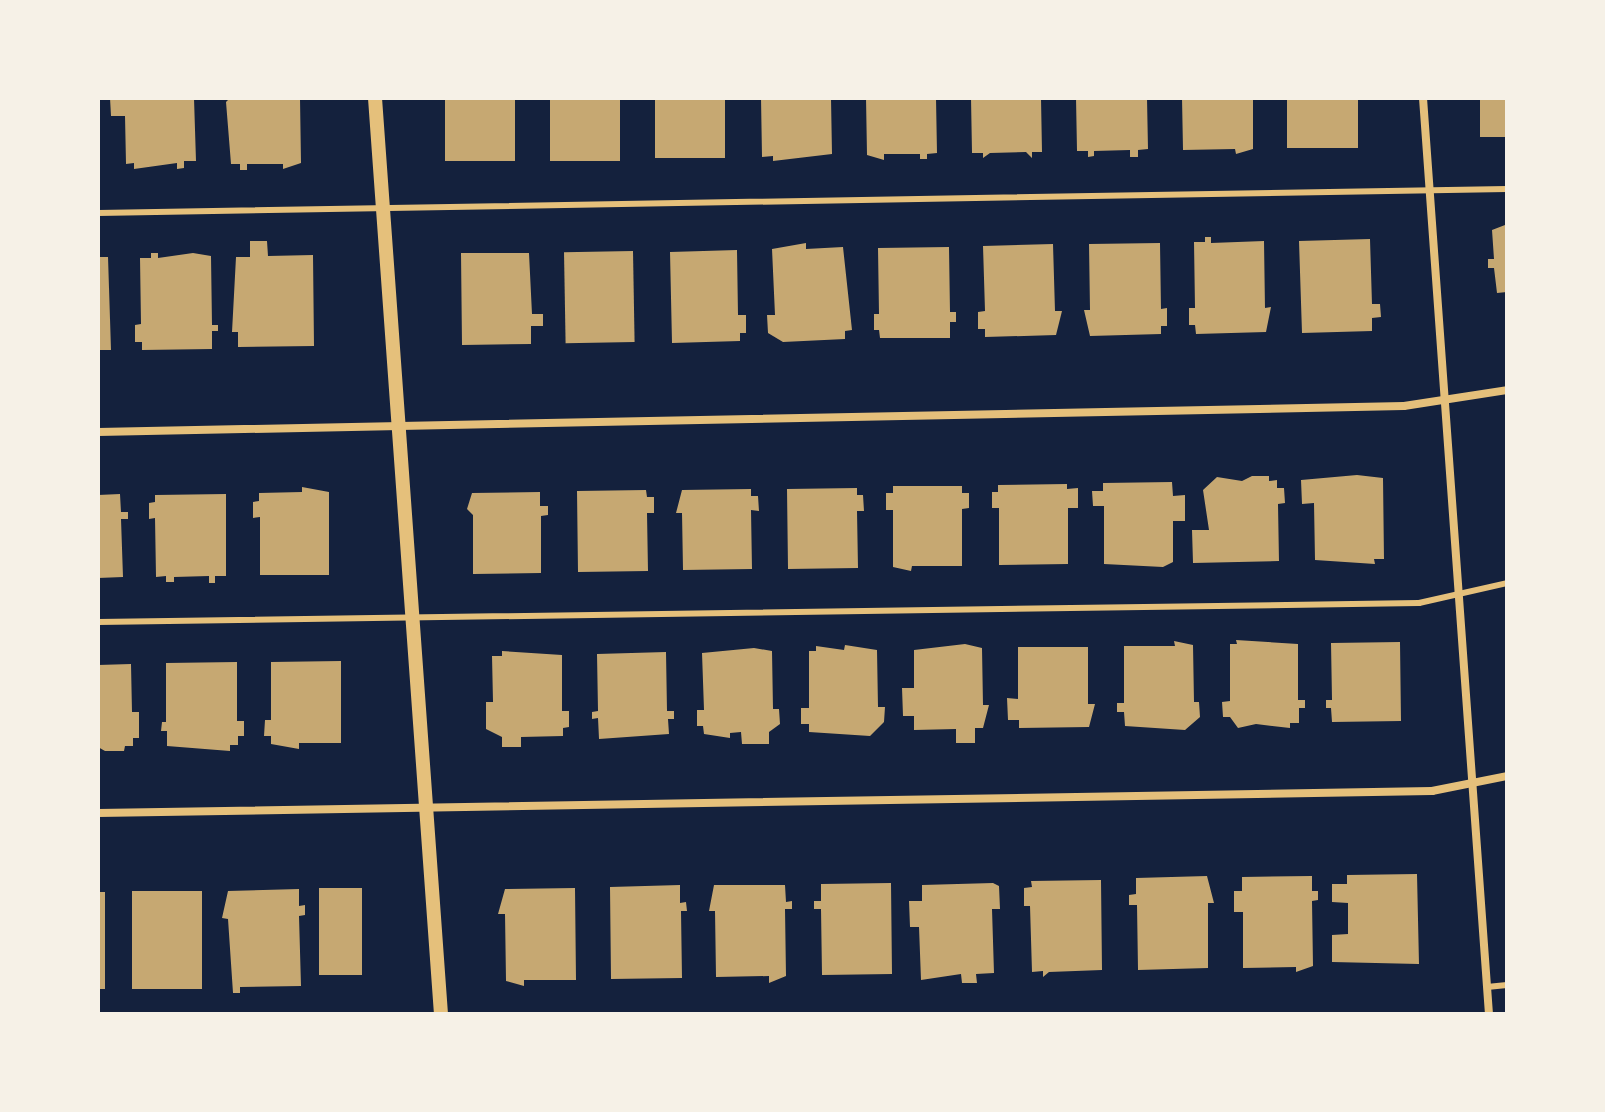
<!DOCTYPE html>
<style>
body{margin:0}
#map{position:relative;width:1605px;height:1112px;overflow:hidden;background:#14213d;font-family:"Space Grotesk",sans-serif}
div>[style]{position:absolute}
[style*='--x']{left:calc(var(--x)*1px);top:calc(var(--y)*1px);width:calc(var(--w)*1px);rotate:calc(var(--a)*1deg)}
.building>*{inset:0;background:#c6a872;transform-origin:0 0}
.service>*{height:6px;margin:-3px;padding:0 3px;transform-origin:3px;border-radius:3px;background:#e5c07b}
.minor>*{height:8px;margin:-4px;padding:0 4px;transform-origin:4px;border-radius:4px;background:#e5c07b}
.tertiary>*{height:14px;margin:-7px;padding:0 7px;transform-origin:7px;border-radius:7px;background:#e5c07b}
span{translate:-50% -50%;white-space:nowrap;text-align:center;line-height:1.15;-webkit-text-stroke:8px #f6f1e7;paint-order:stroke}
.frame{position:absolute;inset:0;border:100px solid #f6f1e7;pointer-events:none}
</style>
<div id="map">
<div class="building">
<i style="clip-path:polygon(110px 98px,194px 98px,196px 161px,184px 161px,184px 168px,177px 169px,177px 163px,134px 169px,134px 163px,126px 164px,125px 116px,111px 116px)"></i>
<i style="clip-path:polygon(230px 98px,300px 98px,301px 163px,283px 169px,283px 164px,247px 164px,247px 170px,240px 170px,240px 164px,231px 164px,226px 102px)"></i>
<i style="left:445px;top:98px;width:70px;height:63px"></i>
<i style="left:550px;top:98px;width:70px;height:63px"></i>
<i style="left:655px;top:98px;width:70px;height:60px"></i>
<i style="clip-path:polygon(761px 98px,831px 98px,832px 154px,773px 161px,773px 156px,762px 157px)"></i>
<i style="clip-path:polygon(866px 98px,936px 98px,937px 153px,927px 154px,927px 159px,920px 159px,920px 154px,884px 154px,884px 160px,867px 155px)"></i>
<i style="clip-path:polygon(971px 98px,1041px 98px,1042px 152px,1032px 152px,1032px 158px,1026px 152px,990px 153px,983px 158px,983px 153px,972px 153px)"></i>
<i style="clip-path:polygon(1076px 98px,1147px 98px,1148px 149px,1138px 150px,1138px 157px,1130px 157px,1130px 150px,1094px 151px,1094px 156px,1088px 157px,1088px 151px,1077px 151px)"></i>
<i style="clip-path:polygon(1182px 98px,1253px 98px,1253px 149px,1236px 154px,1235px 149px,1183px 150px)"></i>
<i style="left:1287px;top:98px;width:71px;height:50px"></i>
<i style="left:1480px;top:98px;width:27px;height:39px"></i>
<i style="clip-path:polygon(1505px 225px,1507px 292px,1497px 293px,1494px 268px,1488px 268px,1488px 259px,1494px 259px,1492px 230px)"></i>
<i style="clip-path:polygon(1205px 237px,1211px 237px,1211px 243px,1264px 241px,1265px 308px,1271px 307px,1266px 332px,1196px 334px,1195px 325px,1189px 325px,1189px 308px,1195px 308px,1194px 242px,1205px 242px)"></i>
<i style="clip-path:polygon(1370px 239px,1372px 304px,1380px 304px,1381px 317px,1372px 318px,1372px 331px,1302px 333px,1299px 241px)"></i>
<i style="clip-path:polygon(250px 241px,267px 241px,268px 256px,313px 255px,314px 346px,238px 347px,238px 332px,232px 332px,236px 257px,250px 257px)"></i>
<i style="clip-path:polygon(806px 243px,806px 249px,843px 247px,852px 330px,845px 331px,845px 339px,783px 342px,768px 333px,767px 315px,775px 315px,772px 249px)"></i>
<i style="clip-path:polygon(1160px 243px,1161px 309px,1167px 308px,1167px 326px,1161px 326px,1161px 334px,1090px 336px,1084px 310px,1090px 310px,1089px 244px)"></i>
<i style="clip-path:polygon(1053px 244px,1055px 311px,1062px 311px,1056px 335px,985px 337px,985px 329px,978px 329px,978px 312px,985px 311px,983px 246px)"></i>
<i style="clip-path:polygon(949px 247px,950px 312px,956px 312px,956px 322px,950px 322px,950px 338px,880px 338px,879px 330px,874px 330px,874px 314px,879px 314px,878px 248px)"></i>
<i style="clip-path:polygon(737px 250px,738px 315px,746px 315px,746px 333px,740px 333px,740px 341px,672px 343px,670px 252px)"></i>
<i style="left:633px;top:251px;width:91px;height:69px;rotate:89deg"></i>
<i style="clip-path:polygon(151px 253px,158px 253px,158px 258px,193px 253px,211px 256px,212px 325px,218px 325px,218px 331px,212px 331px,212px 349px,142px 350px,142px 342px,135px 342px,135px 325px,141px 324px,140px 258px,151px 258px)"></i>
<i style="clip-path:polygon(461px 253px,529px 253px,532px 314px,543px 314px,543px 326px,531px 326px,531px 344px,462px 345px)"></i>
<i style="clip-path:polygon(98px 257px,108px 257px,111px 350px,98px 350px)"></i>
<i style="clip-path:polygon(1357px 475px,1383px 478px,1384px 559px,1374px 559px,1375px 564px,1315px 560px,1314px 503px,1302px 504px,1301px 480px)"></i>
<i style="clip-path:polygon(1252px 476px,1269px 476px,1269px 481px,1277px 480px,1277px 488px,1284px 488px,1285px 503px,1278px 504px,1279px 561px,1193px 563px,1192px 530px,1209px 530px,1203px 490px,1217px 477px,1242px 481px)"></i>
<i style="clip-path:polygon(1172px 482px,1173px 496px,1185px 495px,1185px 521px,1173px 521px,1173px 562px,1163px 567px,1104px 564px,1104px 506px,1093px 506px,1092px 491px,1103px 491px,1103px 483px)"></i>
<i style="clip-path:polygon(1067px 484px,1067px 489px,1078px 488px,1078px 508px,1068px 508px,1068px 564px,999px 565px,999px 508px,992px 508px,992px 492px,998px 492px,998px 485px)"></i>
<i style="clip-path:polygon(893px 486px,962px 486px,962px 493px,969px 493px,969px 508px,962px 509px,962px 566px,912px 566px,911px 571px,893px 567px,893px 510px,886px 510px,886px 493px,893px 493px)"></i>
<i style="clip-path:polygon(302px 487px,329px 492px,329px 575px,260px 575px,260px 517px,253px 518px,253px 502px,259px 501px,259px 493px,302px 492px)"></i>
<i style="clip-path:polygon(857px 488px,857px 495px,863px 495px,864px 511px,857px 511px,858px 568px,788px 569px,787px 489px)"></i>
<i style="clip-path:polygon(751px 489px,751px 496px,758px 496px,759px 511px,751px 510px,752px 569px,683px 570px,682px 513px,676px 513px,682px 490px)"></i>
<i style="clip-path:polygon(646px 490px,647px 497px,654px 497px,654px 513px,647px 513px,648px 571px,578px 572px,577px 491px)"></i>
<i style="clip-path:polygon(540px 492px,540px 506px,548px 506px,548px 515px,541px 516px,541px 573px,473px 574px,473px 515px,467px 509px,472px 493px)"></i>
<i style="clip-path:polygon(120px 494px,121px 512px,128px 512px,128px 519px,121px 519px,123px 577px,98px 578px,98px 495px)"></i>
<i style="clip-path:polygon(226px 494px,226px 576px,215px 576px,215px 583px,209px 583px,209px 576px,174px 577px,174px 582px,166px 582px,166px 576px,156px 577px,155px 518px,149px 519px,149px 503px,155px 502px,155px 495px)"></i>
<i style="clip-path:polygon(1236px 640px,1298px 644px,1298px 700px,1305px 700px,1305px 708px,1299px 708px,1299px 723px,1290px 723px,1290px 728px,1256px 724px,1238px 728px,1230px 717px,1223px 717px,1222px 702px,1230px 701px,1230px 644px,1237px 644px)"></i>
<i style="clip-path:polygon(1174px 641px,1193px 645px,1194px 702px,1199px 702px,1200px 717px,1185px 730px,1125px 726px,1124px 712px,1117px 712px,1117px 703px,1124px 703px,1124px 646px,1175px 646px)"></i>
<i style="clip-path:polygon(1400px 642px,1401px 721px,1332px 722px,1331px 708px,1326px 708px,1326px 700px,1332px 700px,1331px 643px)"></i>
<i style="clip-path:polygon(965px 644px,982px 648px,983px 705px,989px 705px,983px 728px,975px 728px,975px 743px,956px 743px,956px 729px,914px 730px,914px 716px,903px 716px,902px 688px,914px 688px,914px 650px)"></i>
<i style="clip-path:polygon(845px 645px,877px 650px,878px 707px,885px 707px,884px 722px,870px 736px,809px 732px,809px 724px,801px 724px,801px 708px,809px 708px,809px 651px,816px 651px,816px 646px,844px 650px)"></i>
<i style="clip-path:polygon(1018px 647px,1088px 647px,1088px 704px,1095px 704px,1089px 727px,1019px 728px,1019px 720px,1008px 720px,1007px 698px,1018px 699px)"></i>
<i style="clip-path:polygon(754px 648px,772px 651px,773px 709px,779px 709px,780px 724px,769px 732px,769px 744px,742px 744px,741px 732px,730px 733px,730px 738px,704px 734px,703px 726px,697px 726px,697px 710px,704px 710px,702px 653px)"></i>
<i style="clip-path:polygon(502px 651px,562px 655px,562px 711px,569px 711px,569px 727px,563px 728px,563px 736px,521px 737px,521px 747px,502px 747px,502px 737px,486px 729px,486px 702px,493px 702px,492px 656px,502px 656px)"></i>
<i style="clip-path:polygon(666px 652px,667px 711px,674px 711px,674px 719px,668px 719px,669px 734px,599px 739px,598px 718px,592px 719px,592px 712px,598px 711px,597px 654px)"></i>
<i style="clip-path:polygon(341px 661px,341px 743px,299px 743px,299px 749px,271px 744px,271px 736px,264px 736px,265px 720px,271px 720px,271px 662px)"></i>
<i style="clip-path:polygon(237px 662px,237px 721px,244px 721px,244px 736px,238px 736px,238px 745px,230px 745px,230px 751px,167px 746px,167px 731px,161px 731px,162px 722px,166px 722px,166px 663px)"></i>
<i style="clip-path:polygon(131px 664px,132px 712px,139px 712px,139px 738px,133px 738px,133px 746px,125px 746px,124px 751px,105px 751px,98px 747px,98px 665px)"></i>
<i style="clip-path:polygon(1417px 874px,1419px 964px,1332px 962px,1332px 935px,1348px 934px,1348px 903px,1332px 902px,1332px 884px,1347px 884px,1347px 875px)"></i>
<i style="clip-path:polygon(1207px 876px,1214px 903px,1208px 903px,1208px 968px,1138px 970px,1137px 905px,1129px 905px,1129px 895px,1136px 894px,1136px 878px)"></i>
<i style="clip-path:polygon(1312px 876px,1312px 891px,1318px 891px,1318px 900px,1312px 901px,1313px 966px,1296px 972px,1296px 967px,1243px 968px,1243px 912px,1234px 912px,1234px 891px,1242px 891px,1242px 877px)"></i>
<i style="clip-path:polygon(1101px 880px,1102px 970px,1049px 972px,1043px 977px,1043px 971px,1032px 972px,1030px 906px,1024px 906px,1024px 888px,1032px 887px,1031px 881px)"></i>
<i style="clip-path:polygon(891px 883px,892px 974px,822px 975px,821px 909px,814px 909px,814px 901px,821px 901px,821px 884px)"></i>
<i style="clip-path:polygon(993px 883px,999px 886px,1000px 909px,992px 909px,994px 973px,976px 974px,977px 983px,962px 983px,961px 974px,921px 980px,919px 927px,910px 927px,909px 901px,922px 901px,922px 885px)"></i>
<i style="clip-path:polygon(680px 885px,680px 903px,686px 902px,687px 911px,681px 911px,682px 978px,611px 979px,610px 887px)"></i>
<i style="clip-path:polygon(714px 885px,785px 885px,786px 902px,792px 901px,792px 909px,785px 909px,786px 976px,769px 983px,769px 976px,716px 977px,715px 911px,709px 911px)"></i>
<i style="left:319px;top:888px;width:43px;height:87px"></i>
<i style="clip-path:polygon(575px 888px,576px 980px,524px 980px,524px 986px,506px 981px,505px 914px,498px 914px,505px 889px)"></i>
<i style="clip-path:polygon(299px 889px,299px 906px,305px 905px,305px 915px,299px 916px,301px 986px,240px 987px,240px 993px,233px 993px,228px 919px,222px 918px,228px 891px)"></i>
<i style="left:202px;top:891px;width:98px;height:70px;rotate:90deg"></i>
<i style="left:98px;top:892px;width:7px;height:97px"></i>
</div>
<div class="service">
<i style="--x:98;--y:213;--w:1409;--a:-0.98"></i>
<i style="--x:98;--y:622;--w:1321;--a:-0.82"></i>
<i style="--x:1419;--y:603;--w:90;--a:-12.8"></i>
<i style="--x:1487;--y:987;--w:20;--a:-6"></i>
</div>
<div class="minor">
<i style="--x:1423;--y:98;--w:918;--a:85.88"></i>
<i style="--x:98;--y:432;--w:1306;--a:-1.14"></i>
<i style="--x:1404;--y:406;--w:104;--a:-8.8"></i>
<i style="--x:98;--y:813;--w:1334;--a:-0.94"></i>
<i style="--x:1432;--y:791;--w:76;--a:-11.3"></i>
</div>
<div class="tertiary">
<i style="--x:375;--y:98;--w:918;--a:85.88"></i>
</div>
<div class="frame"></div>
</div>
